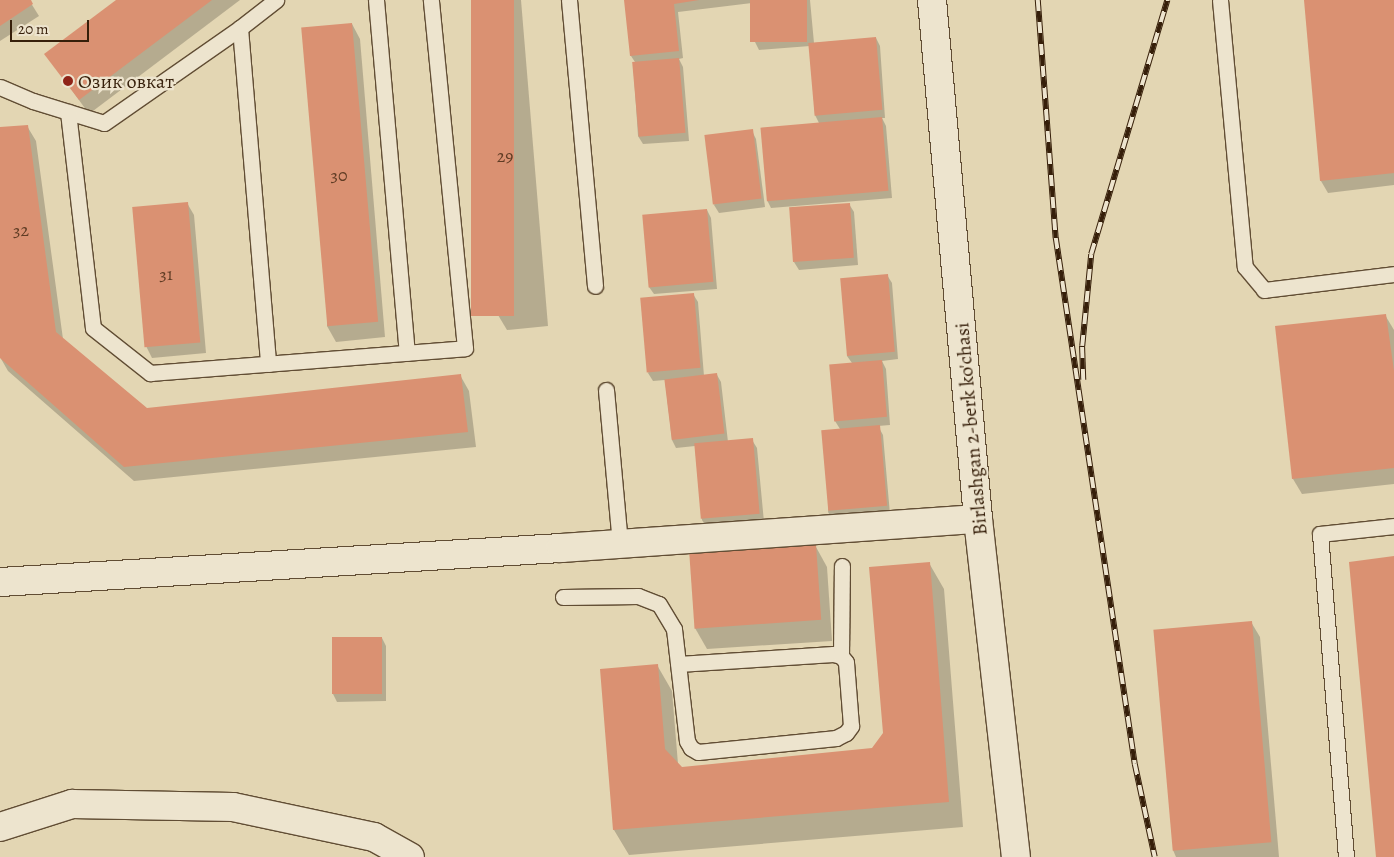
<!DOCTYPE html>
<meta charset="utf-8">
<style>
body{margin:0}
#map{position:relative;width:1394px;height:857px;overflow:hidden;background:#e3d6b3;font-family:Alegreya,serif}
div>[style]{position:absolute}
[style*='--x']{left:calc(var(--x)*1px);top:calc(var(--y)*1px);width:calc(var(--w)*1px);rotate:calc(var(--a)*1deg)}
.shadow>*{inset:0;background:#0003}
.building>*{inset:0;background:#da9172;transform-origin:0 0}
.roads{filter:drop-shadow(1px 0 #614d34) drop-shadow(-1px 0 #614d34) drop-shadow(0 1px #614d34) drop-shadow(0 -1px #614d34)}
.lane>*{height:15px;margin:-7.5px;padding:0 7.5px;transform-origin:7.5px;border-radius:7.5px;background:#ede4ce}
.street>*{height:28px;margin:-14px;padding:0 14px;transform-origin:14px;border-radius:14px;background:#ede4ce}
.rail>*{height:5.5px;margin-top:-2.75px;transform-origin:0;background:repeating-linear-gradient(90deg,#ede4ce 0 11px,#361f0a 0 22px);box-sizing:border-box;border-block:1px solid #361f0a}
.dots>*{width:14px;height:14px;translate:-50% -50%;box-sizing:border-box;border:2px solid #ede4ce;border-radius:50%}
span{translate:-50% -50%;white-space:nowrap;text-align:center;line-height:1.15;-webkit-text-stroke:4.5px #ede4ce;paint-order:stroke}
.number-label{font-size:18px;color:#5f3c24}
.number-label span{-webkit-text-stroke-width:0}
.poi-label{font-size:20px;color:#361f0a}
.left{translate:0 -50%;text-align:left}
.street-label{font-size:20px;color:#361f0a}
.scale{position:absolute;left:10px;top:20px;width:79px;height:22px;box-sizing:border-box;border:2px solid #361f0a;border-top:0;padding-left:6px;font-size:15px;line-height:18px;white-space:nowrap;color:#361f0a;-webkit-text-stroke:4px #ede4ce;paint-order:stroke}
</style>
<div id="map">
<div class="shadow">
<i style="clip-path:polygon(0 0,29px 0,39px 16px,0 41px)"></i>
<i style="clip-path:polygon(118px 0,240px 0,89px 114px,46px 54px)"></i>
<i style="clip-path:polygon(472px 0,521px 0,548px 326px,507px 330px,498px 315px)"></i>
<i style="clip-path:polygon(626px 0,810px 0,814px 43px,876px 38px,880px 46px,885px 118px,882px 118px,886px 126px,892px 198px,771px 208px,767px 200px,819px 123px,815px 115px,810px 46px,759px 50px,755px 42px,752px 3px,678px 12px,683px 58px,679px 59px,683px 67px,689px 141px,643px 144px,638px 136px,633px 62px,635px 62px,631px 56px)"></i>
<i style="clip-path:polygon(1305px 0,1394px 0,1394px 185px,1328px 193px,1321px 181px)"></i>
<i style="clip-path:polygon(352px 24px,360px 39px,385px 337px,336px 342px,327px 326px)"></i>
<i style="clip-path:polygon(27px 126px,36px 141px,63px 339px,147px 409px,460px 375px,469px 391px,476px 447px,134px 481px,8px 371px,0 357px,0 129px)"></i>
<i style="clip-path:polygon(752px 131px,756px 139px,765px 207px,719px 213px,714px 205px)"></i>
<i style="clip-path:polygon(187px 203px,194px 215px,206px 353px,152px 358px,146px 346px)"></i>
<i style="clip-path:polygon(849px 204px,854px 212px,858px 265px,799px 270px,794px 262px)"></i>
<i style="clip-path:polygon(707px 210px,711px 218px,717px 289px,654px 294px,649px 287px)"></i>
<i style="clip-path:polygon(887px 275px,892px 283px,898px 359px,882px 361px,886px 369px,890px 425px,878px 426px,883px 435px,890px 514px,832px 519px,828px 512px,840px 429px,835px 421px,852px 363px,847px 356px)"></i>
<i style="clip-path:polygon(693px 294px,698px 302px,704px 376px,717px 375px,721px 382px,728px 442px,752px 440px,757px 448px,764px 522px,707px 528px,702px 520px,695px 446px,676px 448px,672px 440px,665px 380px,653px 381px,648px 373px)"></i>
<i style="clip-path:polygon(1385px 315px,1394px 330px,1394px 484px,1302px 494px,1293px 479px)"></i>
<i style="clip-path:polygon(816px 547px,827px 567px,832px 641px,707px 649px,695px 628px)"></i>
<i style="clip-path:polygon(929px 563px,944px 589px,963px 827px,629px 855px,614px 830px,657px 665px,672px 691px,678px 764px,682px 768px,873px 750px,884px 734px)"></i>
<i style="clip-path:polygon(1251px 622px,1260px 637px,1279px 857px,1176px 857px,1173px 850px)"></i>
<i style="clip-path:polygon(382px 638px,386px 646px,386px 701px,337px 702px,333px 694px)"></i>
</div>
<div class="building">
<i style="clip-path:polygon(0 0,31px 0,33px 4px,0 26px)"></i>
<i style="clip-path:polygon(116px 0,212px 0,79px 100px,44px 54px)"></i>
<i style="left:471px;top:0;width:43px;height:316px"></i>
<i style="clip-path:polygon(624px 0,699px 0,674px 4px,679px 51px,630px 56px)"></i>
<i style="left:750px;top:0;width:57px;height:42px"></i>
<i style="clip-path:polygon(1304px 0,1394px 0,1394px 173px,1320px 181px)"></i>
<i style="left:352px;top:23px;width:300px;height:51px;rotate:85deg"></i>
<i style="left:876px;top:37px;width:73px;height:68px;rotate:85deg"></i>
<i style="left:679px;top:58px;width:75px;height:47px;rotate:85deg"></i>
<i style="left:882px;top:117px;width:74px;height:122px;rotate:85deg"></i>
<i style="clip-path:polygon(28px 125px,56px 332px,147px 408px,461px 374px,468px 432px,124px 467px,0 358px,0 127px)"></i>
<i style="left:753px;top:129px;width:70px;height:49px;rotate:83deg"></i>
<i style="left:188px;top:202px;width:141px;height:56px;rotate:85deg"></i>
<i style="left:850px;top:203px;width:55px;height:61px;rotate:86deg"></i>
<i style="left:707px;top:209px;width:73px;height:65px;rotate:85deg"></i>
<i style="left:888px;top:274px;width:78px;height:48px;rotate:85deg"></i>
<i style="left:694px;top:293px;width:75px;height:54px;rotate:85deg"></i>
<i style="clip-path:polygon(1386px 314px,1394px 371px,1394px 468px,1292px 479px,1275px 326px)"></i>
<i style="left:882px;top:360px;width:57px;height:53px;rotate:85deg"></i>
<i style="left:717px;top:373px;width:61px;height:53px;rotate:83deg"></i>
<i style="left:880px;top:425px;width:81px;height:59px;rotate:85deg"></i>
<i style="left:753px;top:438px;width:76px;height:59px;rotate:85deg"></i>
<i style="left:816px;top:545px;width:75px;height:127px;rotate:86deg"></i>
<i style="clip-path:polygon(1394px 556px,1394px 857px,1376px 857px,1349px 562px)"></i>
<i style="clip-path:polygon(930px 562px,949px 802px,613px 830px,600px 669px,658px 664px,665px 749px,682px 767px,872px 748px,883px 733px,869px 567px)"></i>
<i style="left:1252px;top:621px;width:222px;height:99px;rotate:85deg"></i>
<i style="left:332px;top:637px;width:50px;height:57px"></i>
</div>
<div class="roads">
<div class="lane">
<i style="--x:376;--y:0;--w:354;--a:85"></i>
<i style="--x:569;--y:0;--w:287;--a:84.8"></i>
<i style="--x:1220;--y:0;--w:268;--a:84.7"></i>
<i style="--x:1245;--y:267;--w:30;--a:50"></i>
<i style="--x:1264;--y:290;--w:131;--a:-7"></i>
<i style="--x:240;--y:28;--w:337;--a:85.2"></i>
<i style="--x:0;--y:87;--w:36;--a:23"></i>
<i style="--x:33;--y:101;--w:74;--a:17.2"></i>
<i style="--x:104;--y:123;--w:166;--a:-34.9"></i>
<i style="--x:240;--y:28;--w:46;--a:-37.9"></i>
<i style="--x:68;--y:112;--w:217;--a:83.4"></i>
<i style="--x:93;--y:328;--w:73;--a:38.3"></i>
<i style="--x:150;--y:373;--w:316;--a:-4.5"></i>
<i style="--x:465;--y:348;--w:350;--a:-95.6"></i>
<i style="--x:606;--y:390;--w:155;--a:84.8"></i>
<i style="--x:563;--y:597;--w:75;--a:-0.8"></i>
<i style="--x:638;--y:596;--w:22;--a:21"></i>
<i style="--x:659;--y:604;--w:29;--a:59"></i>
<i style="--x:674;--y:629;--w:113;--a:83.4"></i>
<i style="--x:687;--y:741;--w:8;--a:60"></i>
<i style="--x:691;--y:748;--w:8;--a:30"></i>
<i style="--x:698;--y:752;--w:139;--a:-5.8"></i>
<i style="--x:836;--y:738;--w:11;--a:-27"></i>
<i style="--x:846;--y:733;--w:9;--a:-54"></i>
<i style="--x:851;--y:726;--w:64;--a:-94.5"></i>
<i style="--x:846;--y:662;--w:8;--a:-130"></i>
<i style="--x:841;--y:656;--w:8;--a:-166"></i>
<i style="--x:833;--y:654;--w:155;--a:176.3"></i>
<i style="--x:841;--y:656;--w:90;--a:-89.4"></i>
<i style="--x:1346;--y:857;--w:324;--a:-94.6"></i>
<i style="--x:1320;--y:534;--w:74;--a:-6.2"></i>
</div>
<div class="street">
<i style="--x:932;--y:0;--w:521;--a:84.93"></i>
<i style="--x:978;--y:519;--w:340;--a:83.6"></i>
<i style="--x:0;--y:582;--w:562;--a:-3.47"></i>
<i style="--x:561;--y:548;--w:418;--a:-4"></i>
<i style="--x:0;--y:827;--w:76;--a:-17.7"></i>
<i style="--x:72;--y:804;--w:161;--a:1.1"></i>
<i style="--x:233;--y:807;--w:144;--a:12"></i>
<i style="--x:374;--y:837;--w:41;--a:29.1"></i>
</div>
</div>
<div class="rail">
<i style="--x:1038;--y:0;--w:239;--a:85.7"></i>
<i style="--x:1056;--y:238;--w:532;--a:81.46"></i>
<i style="--x:1135;--y:764;--w:95;--a:77.9"></i>
<i style="--x:1083;--y:380;--w:34;--a:-92"></i>
<i style="--x:1082;--y:346;--w:92;--a:-84.4"></i>
<i style="--x:1091;--y:254;--w:265;--a:-73.3"></i>
</div>
<div class="dots">
<i style="left:68px;top:81px;background:#8f2418"></i>
</div>
<div class="number-label">
<span style="left:505px;top:156px">29</span>
<span style="left:339px;top:175px">30</span>
<span style="left:21px;top:230px">32</span>
<span style="left:166px;top:274px">31</span>
</div>
<div class="poi-label">
<span class="left" style="left:78px;top:81px">Озик овкат</span>
</div>
<div class="street-label">
<span style="left:971px;top:429px;rotate:-95deg">Birlashgan 2-berk ko'chasi</span>
</div>
<div class="scale">20 m</div>
</div>
